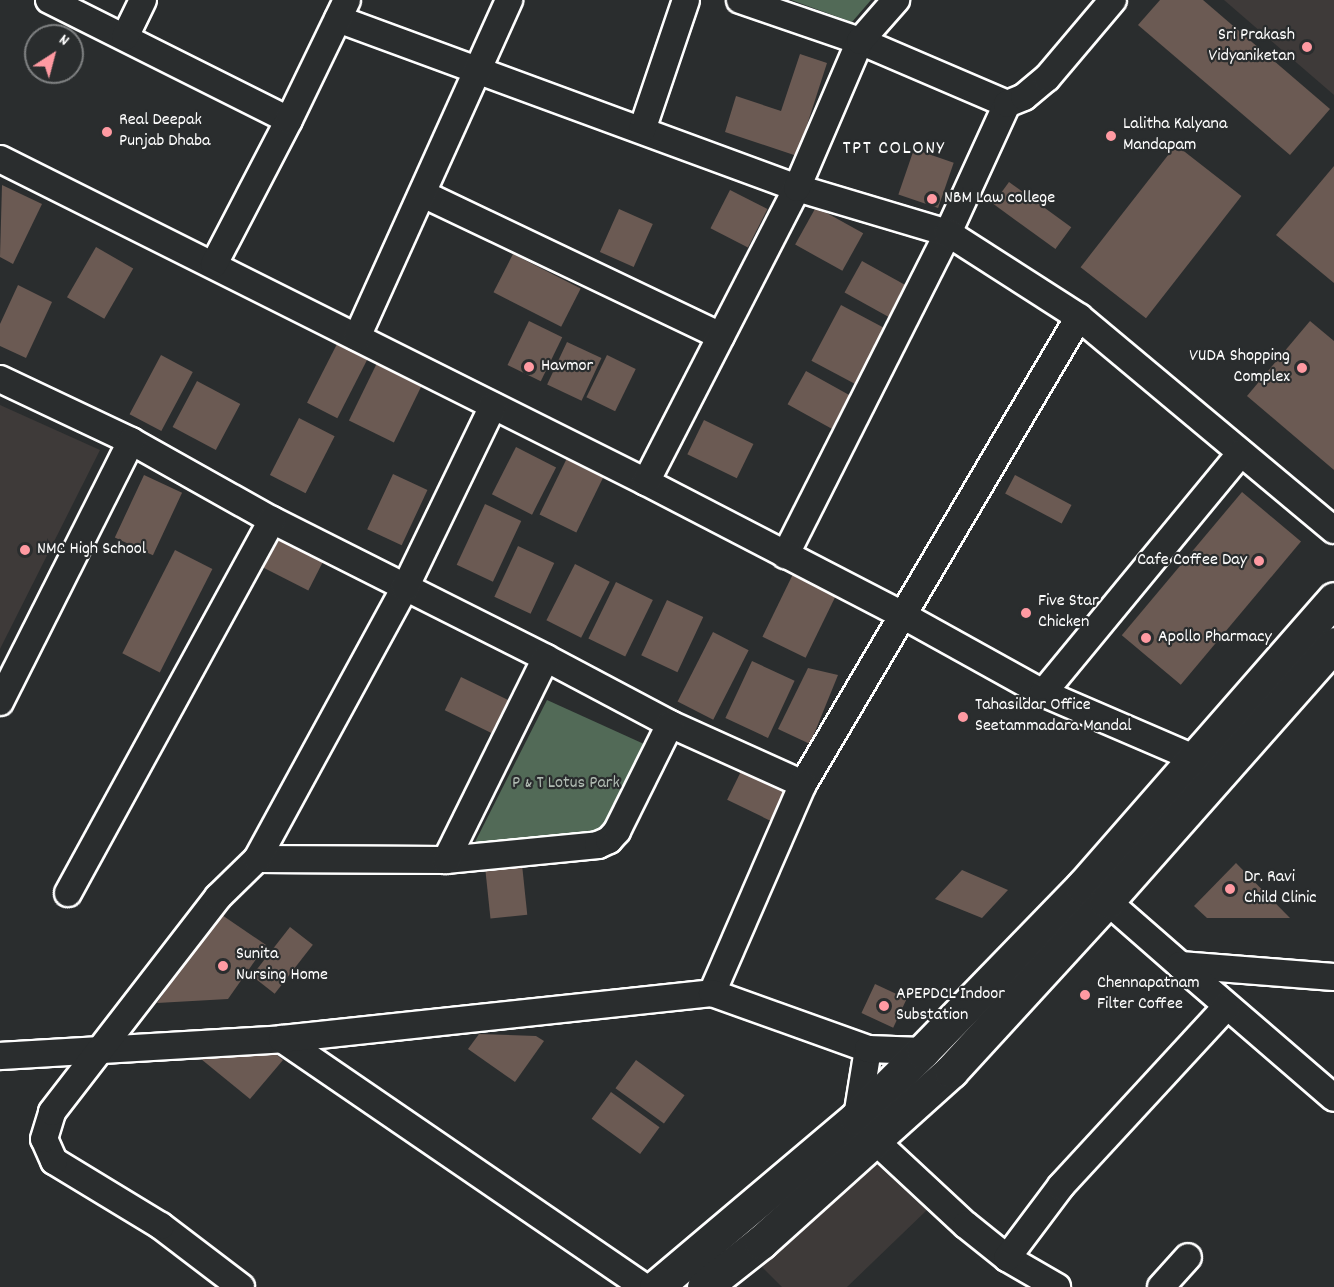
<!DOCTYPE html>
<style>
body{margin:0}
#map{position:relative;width:1334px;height:1287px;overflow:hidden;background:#2a2d2e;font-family:Dekko,sans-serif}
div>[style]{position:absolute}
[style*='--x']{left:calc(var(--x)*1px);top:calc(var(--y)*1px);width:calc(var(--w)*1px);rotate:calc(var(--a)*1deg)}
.built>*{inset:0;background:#3e3a39}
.green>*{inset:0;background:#526a57}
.building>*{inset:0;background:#6b5a53;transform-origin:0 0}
.roads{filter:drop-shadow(2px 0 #fff) drop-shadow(-2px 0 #fff) drop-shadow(0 2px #fff) drop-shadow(0 -2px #fff)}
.minor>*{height:26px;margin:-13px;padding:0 13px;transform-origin:13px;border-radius:13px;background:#2a2d2e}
.major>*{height:33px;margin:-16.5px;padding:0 16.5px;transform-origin:16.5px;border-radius:16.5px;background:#2a2d2e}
.dots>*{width:16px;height:16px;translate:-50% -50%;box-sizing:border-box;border:3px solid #2a2d2e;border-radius:50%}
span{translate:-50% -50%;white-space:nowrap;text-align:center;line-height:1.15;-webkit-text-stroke:4.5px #2a2d2e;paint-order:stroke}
.poi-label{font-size:18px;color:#fff}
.right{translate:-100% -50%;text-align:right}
.left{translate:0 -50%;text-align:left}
.park-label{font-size:18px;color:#b1bcb3}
.neighbourhood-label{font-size:20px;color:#fff;letter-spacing:1.5px}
.north{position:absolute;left:24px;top:24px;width:60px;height:60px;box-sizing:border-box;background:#2a2d2e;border:2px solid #7f8182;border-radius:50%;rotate:36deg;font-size:16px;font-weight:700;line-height:24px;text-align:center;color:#fff}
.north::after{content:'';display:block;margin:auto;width:21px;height:27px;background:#ff9aa2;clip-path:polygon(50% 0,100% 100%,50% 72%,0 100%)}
</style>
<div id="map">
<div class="built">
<i style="clip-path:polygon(1224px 0,1334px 0,1334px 95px)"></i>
<i style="clip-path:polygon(0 405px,100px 450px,0 649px)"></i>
<i style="clip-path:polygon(877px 1157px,928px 1209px,847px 1287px,782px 1287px,762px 1267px)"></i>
</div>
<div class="green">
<i style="clip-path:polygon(791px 0,871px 0,852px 22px)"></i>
<i style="clip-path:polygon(547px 700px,644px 744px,604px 836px,472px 848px)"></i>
</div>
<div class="building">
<i style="clip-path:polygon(1160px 0,1203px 0,1330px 109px,1290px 155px,1138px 25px)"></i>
<i style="clip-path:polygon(800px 54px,827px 63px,797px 156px,725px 132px,736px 96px,781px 111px)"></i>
<i style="left:1176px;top:145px;width:83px;height:155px;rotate:38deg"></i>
<i style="left:914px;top:149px;width:42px;height:48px;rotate:19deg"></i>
<i style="clip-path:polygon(1334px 166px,1334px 283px,1276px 235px)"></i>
<i style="left:1009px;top:182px;width:77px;height:27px;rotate:36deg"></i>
<i style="clip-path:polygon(2px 185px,42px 204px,13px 264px,0 257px)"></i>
<i style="left:730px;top:190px;width:42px;height:43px;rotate:27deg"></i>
<i style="left:816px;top:207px;width:54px;height:43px;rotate:29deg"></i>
<i style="left:619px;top:209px;width:37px;height:47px;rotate:24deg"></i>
<i style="left:96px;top:247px;width:43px;height:58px;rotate:30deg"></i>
<i style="left:513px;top:254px;width:76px;height:43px;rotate:27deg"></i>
<i style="left:862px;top:261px;width:51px;height:36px;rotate:29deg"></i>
<i style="clip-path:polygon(18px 285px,52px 302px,26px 358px,0 346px,0 324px)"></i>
<i style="left:841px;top:305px;width:49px;height:63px;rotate:28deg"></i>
<i style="left:529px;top:321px;width:37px;height:49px;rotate:26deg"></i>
<i style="clip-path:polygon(1310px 321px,1334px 341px,1334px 470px,1247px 396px)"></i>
<i style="left:567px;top:342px;width:38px;height:47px;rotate:25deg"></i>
<i style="left:337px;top:344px;width:34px;height:66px;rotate:27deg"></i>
<i style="left:161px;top:355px;width:36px;height:67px;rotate:28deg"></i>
<i style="left:607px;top:355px;width:32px;height:47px;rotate:26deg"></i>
<i style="left:377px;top:363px;width:50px;height:64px;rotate:26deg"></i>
<i style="left:806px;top:371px;width:52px;height:38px;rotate:29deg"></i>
<i style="left:197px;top:381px;width:49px;height:52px;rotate:28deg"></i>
<i style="left:299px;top:418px;width:40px;height:64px;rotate:27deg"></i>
<i style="left:704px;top:420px;width:55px;height:38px;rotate:26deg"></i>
<i style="left:516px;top:447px;width:45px;height:53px;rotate:27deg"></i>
<i style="left:568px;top:456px;width:41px;height:65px;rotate:26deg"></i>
<i style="left:393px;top:474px;width:38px;height:61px;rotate:25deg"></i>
<i style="left:144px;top:475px;width:42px;height:69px;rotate:25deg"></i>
<i style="left:1015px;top:475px;width:64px;height:21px;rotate:28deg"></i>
<i style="left:1242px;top:492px;width:77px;height:187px;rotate:40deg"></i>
<i style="left:485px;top:504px;width:40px;height:67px;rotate:25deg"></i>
<i style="left:277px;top:533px;width:54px;height:37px;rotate:27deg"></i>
<i style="left:518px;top:546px;width:40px;height:56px;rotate:25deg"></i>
<i style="left:175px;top:550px;width:42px;height:116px;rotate:27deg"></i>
<i style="left:575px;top:564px;width:39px;height:63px;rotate:27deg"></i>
<i style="left:794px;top:572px;width:48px;height:72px;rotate:26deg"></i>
<i style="left:616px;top:582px;width:41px;height:63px;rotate:26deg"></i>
<i style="left:667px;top:600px;width:40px;height:61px;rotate:25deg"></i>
<i style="left:713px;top:632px;width:40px;height:78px;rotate:27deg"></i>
<i style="left:752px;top:661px;width:47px;height:63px;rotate:25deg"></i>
<i style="clip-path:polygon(808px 668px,838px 675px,810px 744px,778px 729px)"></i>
<i style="left:461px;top:677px;width:53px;height:37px;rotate:26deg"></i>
<i style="left:746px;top:761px;width:52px;height:43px;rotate:26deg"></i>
<i style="left:521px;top:855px;width:60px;height:37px;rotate:84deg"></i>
<i style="clip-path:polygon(1236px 863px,1290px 918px,1207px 918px,1194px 906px)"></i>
<i style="clip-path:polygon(962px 870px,1008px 890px,982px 918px,935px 899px)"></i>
<i style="clip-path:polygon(219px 913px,266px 945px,228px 999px,157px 1003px)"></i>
<i style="left:290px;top:927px;width:29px;height:62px;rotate:38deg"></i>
<i style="left:875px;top:984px;width:35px;height:32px;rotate:25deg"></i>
<i style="clip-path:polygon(479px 1034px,536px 1036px,544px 1041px,515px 1082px,468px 1049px)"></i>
<i style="clip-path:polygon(272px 1051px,283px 1060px,250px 1099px,201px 1059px)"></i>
<i style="left:636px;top:1060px;width:60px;height:35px;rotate:36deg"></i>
<i style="left:611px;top:1092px;width:60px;height:33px;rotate:36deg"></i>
</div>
<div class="roads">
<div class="minor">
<i style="--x:49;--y:0;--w:268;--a:26.6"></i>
<i style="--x:740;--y:0;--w:127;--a:18.9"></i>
<i style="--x:860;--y:41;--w:160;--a:23.2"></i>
<i style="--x:1007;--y:104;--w:142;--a:114.6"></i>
<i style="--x:948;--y:233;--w:361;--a:116.8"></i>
<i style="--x:338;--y:19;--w:489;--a:20.2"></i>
<i style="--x:797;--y:188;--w:158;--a:16.6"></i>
<i style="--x:948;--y:233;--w:156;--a:32.7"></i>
<i style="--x:1079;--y:317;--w:332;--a:39.9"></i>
<i style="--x:125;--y:37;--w:41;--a:-64.1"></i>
<i style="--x:1007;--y:104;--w:18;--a:-22"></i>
<i style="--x:1024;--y:97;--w:30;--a:-40"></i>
<i style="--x:1047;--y:78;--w:102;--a:-49.8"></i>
<i style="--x:642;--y:130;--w:137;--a:-71.3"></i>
<i style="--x:0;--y:159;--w:722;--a:26.57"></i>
<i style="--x:646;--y:482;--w:291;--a:27.4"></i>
<i style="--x:904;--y:616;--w:159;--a:29"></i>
<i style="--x:1043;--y:693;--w:164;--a:23.3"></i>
<i style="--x:1194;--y:758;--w:16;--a:38"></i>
<i style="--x:423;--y:194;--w:330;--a:25.5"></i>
<i style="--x:214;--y:264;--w:162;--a:-62.5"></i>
<i style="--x:289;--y:120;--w:133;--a:-64.2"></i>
<i style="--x:357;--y:337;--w:370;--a:-65.7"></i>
<i style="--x:0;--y:379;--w:145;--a:25.3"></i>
<i style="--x:131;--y:441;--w:162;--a:29.3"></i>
<i style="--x:272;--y:520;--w:307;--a:26.7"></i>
<i style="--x:546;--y:658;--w:140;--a:28"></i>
<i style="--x:670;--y:724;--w:146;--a:24.3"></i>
<i style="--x:803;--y:784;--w:542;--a:-59.42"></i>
<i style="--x:646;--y:482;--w:331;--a:-62.8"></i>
<i style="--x:797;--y:188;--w:160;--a:-66.8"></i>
<i style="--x:860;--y:41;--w:55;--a:-48.7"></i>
<i style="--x:1043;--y:693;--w:311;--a:-50.5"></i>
<i style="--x:0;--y:702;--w:292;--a:-63.3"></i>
<i style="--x:257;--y:859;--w:189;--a:0.3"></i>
<i style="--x:446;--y:860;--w:153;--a:-5.6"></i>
<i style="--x:598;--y:845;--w:12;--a:-24"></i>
<i style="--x:609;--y:840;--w:12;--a:-48"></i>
<i style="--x:617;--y:831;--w:119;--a:-63.6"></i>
<i style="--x:446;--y:860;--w:225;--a:-63.7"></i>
<i style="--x:68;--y:893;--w:425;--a:-61.3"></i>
<i style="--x:1107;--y:901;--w:97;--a:41.2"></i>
<i style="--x:1180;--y:965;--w:154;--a:4.5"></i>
<i style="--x:1180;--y:965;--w:203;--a:40.8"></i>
<i style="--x:712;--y:993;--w:228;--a:-66.5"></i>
<i style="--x:282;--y:1039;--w:439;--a:34.4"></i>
<i style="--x:868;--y:1049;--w:69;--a:99.2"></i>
<i style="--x:857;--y:1117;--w:40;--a:50"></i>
<i style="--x:883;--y:1148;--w:113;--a:42.9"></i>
<i style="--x:966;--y:1225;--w:53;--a:38.8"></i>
<i style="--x:1007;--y:1258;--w:58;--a:30.1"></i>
<i style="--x:0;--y:1056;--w:283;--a:-3.4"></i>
<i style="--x:282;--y:1039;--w:432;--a:-6.1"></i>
<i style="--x:712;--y:993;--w:166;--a:19.7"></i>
<i style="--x:868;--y:1049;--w:55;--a:2.1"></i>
<i style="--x:1007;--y:1258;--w:90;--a:-53.1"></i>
<i style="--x:1061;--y:1186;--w:243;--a:-47.3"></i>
<i style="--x:241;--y:1287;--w:101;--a:-142.7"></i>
<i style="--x:161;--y:1226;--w:125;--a:-148.7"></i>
<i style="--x:54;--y:1161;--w:24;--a:-114"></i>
<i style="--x:44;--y:1139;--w:28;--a:-73"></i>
<i style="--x:52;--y:1112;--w:272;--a:-52.3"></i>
<i style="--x:218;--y:897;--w:54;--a:-44.3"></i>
<i style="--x:257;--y:859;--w:309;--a:-61.4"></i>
<i style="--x:405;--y:588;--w:202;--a:-64.2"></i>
<i style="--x:1161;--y:1287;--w:40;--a:-48"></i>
</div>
<div class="major">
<i style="--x:656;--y:1287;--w:263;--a:-40.2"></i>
<i style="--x:857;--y:1117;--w:93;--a:-45"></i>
<i style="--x:923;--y:1051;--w:230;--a:-45.9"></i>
<i style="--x:1083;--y:886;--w:381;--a:-48.8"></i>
<i style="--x:704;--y:1287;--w:73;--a:-38.3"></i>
<i style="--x:761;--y:1242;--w:256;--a:-42"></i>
<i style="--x:951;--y:1071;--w:231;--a:-47.5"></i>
<i style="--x:1107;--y:901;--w:343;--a:-48.5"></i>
</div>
</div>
<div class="dots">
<i style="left:1307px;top:47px;background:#ff9aa2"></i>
<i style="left:107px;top:132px;background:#ff9aa2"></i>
<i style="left:1111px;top:136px;background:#ff9aa2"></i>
<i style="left:932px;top:199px;background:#ff9aa2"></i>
<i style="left:529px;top:367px;background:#ff9aa2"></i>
<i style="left:1302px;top:368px;background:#ff9aa2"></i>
<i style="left:25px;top:550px;background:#ff9aa2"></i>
<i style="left:1259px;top:561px;background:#ff9aa2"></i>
<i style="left:1026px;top:613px;background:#ff9aa2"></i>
<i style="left:1146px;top:638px;background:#ff9aa2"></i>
<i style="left:963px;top:717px;background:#ff9aa2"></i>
<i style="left:1230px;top:889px;background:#ff9aa2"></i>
<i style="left:223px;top:966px;background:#ff9aa2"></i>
<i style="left:1085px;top:995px;background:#ff9aa2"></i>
<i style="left:884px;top:1006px;background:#ff9aa2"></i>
</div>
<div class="poi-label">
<span class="right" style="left:1295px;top:47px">Sri Prakash<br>Vidyaniketan</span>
<span class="left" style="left:119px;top:132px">Real Deepak<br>Punjab Dhaba</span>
<span class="left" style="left:1123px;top:136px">Lalitha Kalyana<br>Mandapam</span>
<span class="left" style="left:944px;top:199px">NBM Law college</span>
<span class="right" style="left:1290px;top:368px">VUDA Shopping<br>Complex</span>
<span class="left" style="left:541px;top:367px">Havmor</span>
<span class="left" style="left:37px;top:550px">NMC High School</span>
<span class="right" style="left:1247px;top:561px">Cafe Coffee Day</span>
<span class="left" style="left:1038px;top:613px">Five Star<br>Chicken</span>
<span class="left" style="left:1158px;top:638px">Apollo Pharmacy</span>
<span class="left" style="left:975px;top:717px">Tahasildar Office<br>Seetammadara Mandal</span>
<span class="left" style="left:1244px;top:889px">Dr. Ravi<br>Child Clinic</span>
<span class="left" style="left:236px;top:966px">Sunita<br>Nursing Home</span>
<span class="left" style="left:1097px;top:995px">Chennapatnam<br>Filter Coffee</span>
<span class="left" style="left:896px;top:1006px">APEPDCL Indoor<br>Substation</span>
</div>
<div class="park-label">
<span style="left:566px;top:784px">P &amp; T Lotus Park</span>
</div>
<div class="neighbourhood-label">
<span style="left:894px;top:149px">TPT COLONY</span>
</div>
<div class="north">N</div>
</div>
